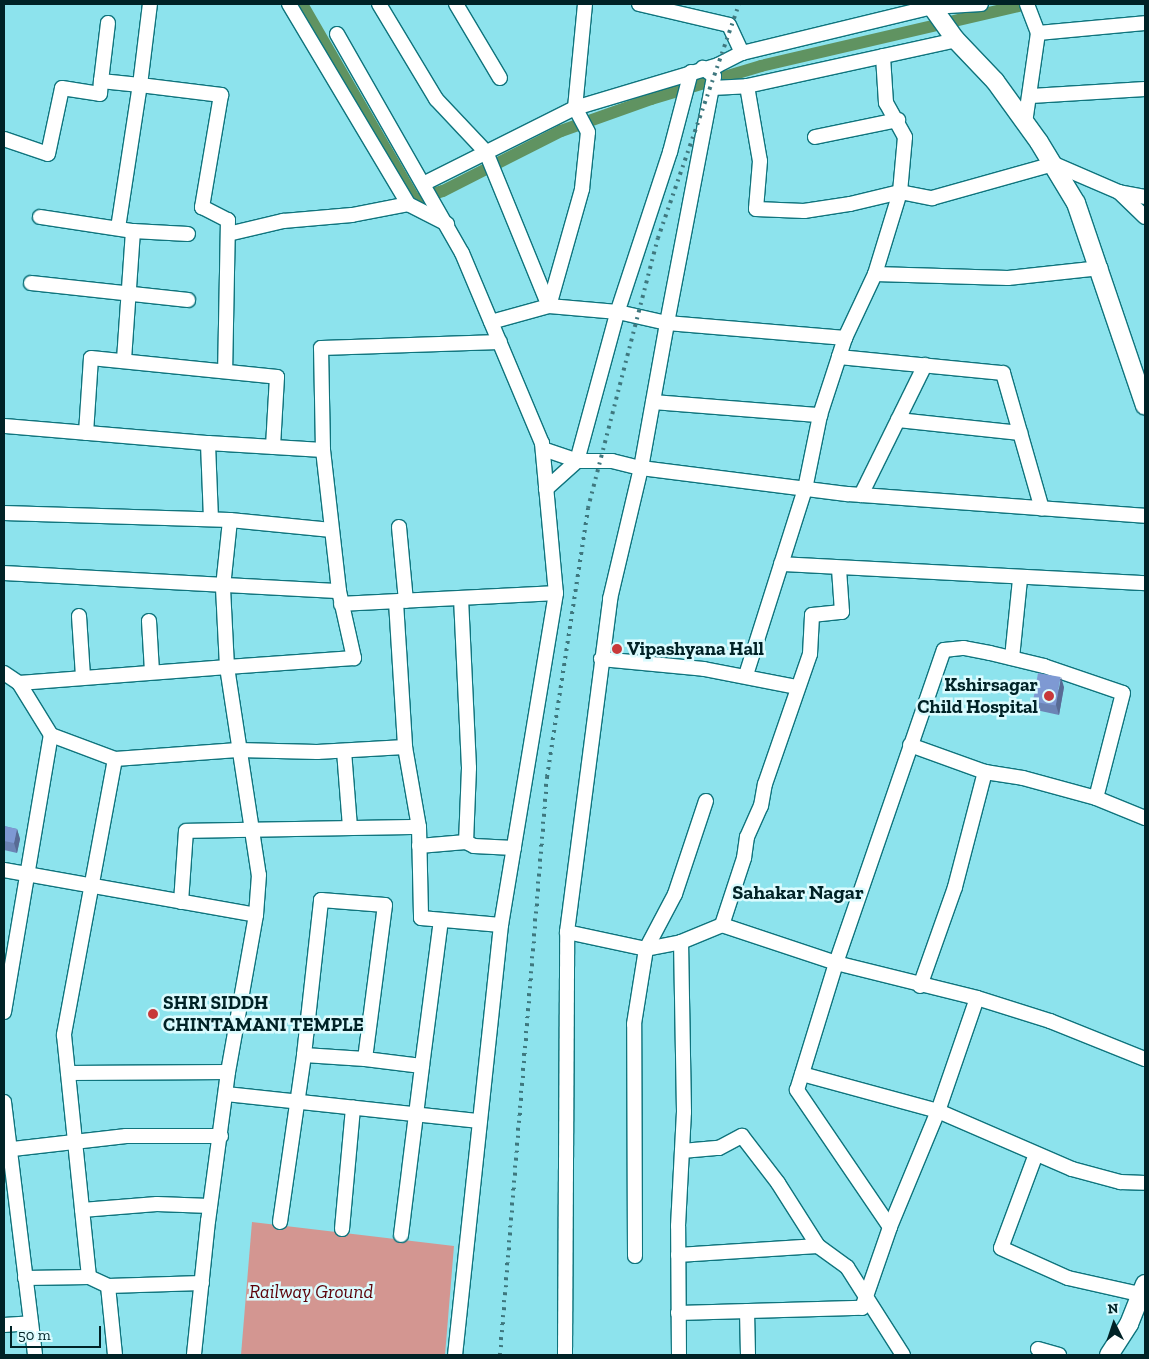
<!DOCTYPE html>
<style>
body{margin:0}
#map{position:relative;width:1149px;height:1359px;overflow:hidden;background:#8de3ed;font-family:"Zilla Slab",serif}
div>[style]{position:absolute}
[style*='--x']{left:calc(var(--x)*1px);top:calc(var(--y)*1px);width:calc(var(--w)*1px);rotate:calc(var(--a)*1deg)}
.green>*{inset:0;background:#d39691}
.canal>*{height:12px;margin:-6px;padding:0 6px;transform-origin:6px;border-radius:6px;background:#609361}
.roads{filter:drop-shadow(1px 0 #0f747d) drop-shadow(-1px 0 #0f747d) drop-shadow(0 1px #0f747d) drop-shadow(0 -1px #0f747d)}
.minor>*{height:14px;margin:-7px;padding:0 7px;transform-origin:7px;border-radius:7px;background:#fff}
.tertiary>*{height:18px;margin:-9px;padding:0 9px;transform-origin:9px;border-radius:9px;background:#fff}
.rail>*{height:4px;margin-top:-2px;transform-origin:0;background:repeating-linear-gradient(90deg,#3e777e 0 2.5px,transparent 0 7.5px)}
.wall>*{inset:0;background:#6c84b5}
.shaded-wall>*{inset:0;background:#586b94}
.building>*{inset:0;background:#7e99d3;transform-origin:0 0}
.dots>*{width:14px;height:14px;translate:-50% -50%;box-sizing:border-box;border:2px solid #dbfbfe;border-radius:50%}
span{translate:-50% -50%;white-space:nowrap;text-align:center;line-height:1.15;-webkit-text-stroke:5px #dbfbfe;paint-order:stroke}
.poi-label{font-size:19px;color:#002226;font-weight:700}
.left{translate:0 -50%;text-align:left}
.right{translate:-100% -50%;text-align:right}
.park-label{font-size:19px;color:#5c0008;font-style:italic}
.neighbourhood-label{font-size:20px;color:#002226;font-weight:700}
.frame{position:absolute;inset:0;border:5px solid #002226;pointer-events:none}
.north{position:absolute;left:1089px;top:1299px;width:50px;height:50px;-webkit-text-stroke:4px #dbfbfe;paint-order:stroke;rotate:356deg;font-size:14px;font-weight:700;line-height:20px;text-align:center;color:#002226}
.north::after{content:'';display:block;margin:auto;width:18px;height:22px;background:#002226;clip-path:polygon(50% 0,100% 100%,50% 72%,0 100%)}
.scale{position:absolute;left:10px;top:1326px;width:91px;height:22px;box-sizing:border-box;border:2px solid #002226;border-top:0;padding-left:6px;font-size:15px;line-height:18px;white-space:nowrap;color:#002226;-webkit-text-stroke:4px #dbfbfe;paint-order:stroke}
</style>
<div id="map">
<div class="green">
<i style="clip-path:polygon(252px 1222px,454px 1246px,445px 1355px,241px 1355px)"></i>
</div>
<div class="canal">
<i style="--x:302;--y:4;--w:226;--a:60"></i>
<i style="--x:415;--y:200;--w:29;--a:-18"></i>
<i style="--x:443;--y:191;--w:132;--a:-27"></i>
<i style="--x:561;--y:131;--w:96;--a:-19.6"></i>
<i style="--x:651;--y:99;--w:115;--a:-16.7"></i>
<i style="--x:761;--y:66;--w:274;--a:-13.1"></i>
</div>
<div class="roads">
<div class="minor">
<i style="--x:289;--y:4;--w:233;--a:59.2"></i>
<i style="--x:408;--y:204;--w:44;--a:27.1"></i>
<i style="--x:379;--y:4;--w:111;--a:59"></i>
<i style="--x:436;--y:99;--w:73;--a:46.7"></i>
<i style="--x:486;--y:152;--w:166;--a:67.8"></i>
<i style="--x:549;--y:306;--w:122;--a:-74.2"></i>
<i style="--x:582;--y:189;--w:57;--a:-84"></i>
<i style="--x:588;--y:132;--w:27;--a:-118"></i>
<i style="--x:575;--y:108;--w:104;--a:-84.5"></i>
<i style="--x:456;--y:4;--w:86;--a:59.3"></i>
<i style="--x:639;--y:4;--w:92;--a:13.1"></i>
<i style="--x:729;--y:25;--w:31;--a:65"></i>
<i style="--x:108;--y:23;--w:58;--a:96.9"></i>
<i style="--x:101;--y:81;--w:39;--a:6"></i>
<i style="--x:140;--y:85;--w:82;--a:-83"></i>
<i style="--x:1038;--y:33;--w:107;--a:-5.3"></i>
<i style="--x:337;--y:34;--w:252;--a:60.3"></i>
<i style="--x:462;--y:253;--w:206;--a:67.2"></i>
<i style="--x:542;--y:443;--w:151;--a:84.7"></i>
<i style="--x:556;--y:593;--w:337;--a:99.4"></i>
<i style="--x:501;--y:925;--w:432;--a:96.1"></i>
<i style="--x:691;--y:72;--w:83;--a:104.7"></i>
<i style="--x:670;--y:152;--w:166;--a:108.2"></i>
<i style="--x:618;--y:310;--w:156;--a:105.2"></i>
<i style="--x:577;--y:461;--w:35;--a:0"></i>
<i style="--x:612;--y:461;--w:30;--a:14"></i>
<i style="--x:641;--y:468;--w:209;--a:7.2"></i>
<i style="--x:848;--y:494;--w:298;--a:4.2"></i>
<i style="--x:747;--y:86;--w:76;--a:80.2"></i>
<i style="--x:760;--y:161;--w:48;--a:94.8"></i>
<i style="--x:756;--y:209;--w:48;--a:2.4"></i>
<i style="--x:804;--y:211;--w:47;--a:-8.7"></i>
<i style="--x:850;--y:204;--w:51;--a:-13.5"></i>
<i style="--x:900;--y:192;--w:55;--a:-84.8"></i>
<i style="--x:905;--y:137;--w:39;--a:-119"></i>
<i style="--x:886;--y:103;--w:47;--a:-93.7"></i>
<i style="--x:712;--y:88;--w:35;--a:-3"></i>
<i style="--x:747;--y:86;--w:214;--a:-12.4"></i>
<i style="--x:1031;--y:96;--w:114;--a:-3.5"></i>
<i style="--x:1025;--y:123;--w:91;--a:-81.8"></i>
<i style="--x:1038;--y:33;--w:31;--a:-111"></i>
<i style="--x:815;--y:137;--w:85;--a:-11.6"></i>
<i style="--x:4;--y:139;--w:46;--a:18.8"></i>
<i style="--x:48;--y:154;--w:67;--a:-78"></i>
<i style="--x:62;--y:88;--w:38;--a:9"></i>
<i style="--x:100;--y:94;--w:13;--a:-86"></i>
<i style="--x:425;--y:183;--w:168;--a:-26.6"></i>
<i style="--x:575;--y:108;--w:149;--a:-16.7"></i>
<i style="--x:718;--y:65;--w:27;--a:-27"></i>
<i style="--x:742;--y:53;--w:195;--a:-13.6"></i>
<i style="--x:932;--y:7;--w:49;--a:-3.5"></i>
<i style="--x:1119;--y:192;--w:26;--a:11"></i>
<i style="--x:40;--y:217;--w:94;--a:8.6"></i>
<i style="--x:133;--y:231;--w:130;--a:94"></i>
<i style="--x:118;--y:228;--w:145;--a:-81.3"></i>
<i style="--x:140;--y:85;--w:82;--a:7"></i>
<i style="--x:221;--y:95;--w:114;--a:99.6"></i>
<i style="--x:202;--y:207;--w:29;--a:27"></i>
<i style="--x:228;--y:220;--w:151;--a:91.1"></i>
<i style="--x:133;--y:231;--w:55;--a:3.1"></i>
<i style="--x:228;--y:234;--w:57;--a:-13.3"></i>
<i style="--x:283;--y:221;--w:69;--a:-5"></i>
<i style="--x:352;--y:215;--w:57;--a:-11.1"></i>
<i style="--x:875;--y:274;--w:133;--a:1.7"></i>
<i style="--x:1008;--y:278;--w:93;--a:-6.2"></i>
<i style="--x:31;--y:283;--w:158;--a:6.2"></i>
<i style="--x:491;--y:322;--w:60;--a:-15.4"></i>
<i style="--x:549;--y:306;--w:69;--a:5"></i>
<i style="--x:618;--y:312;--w:50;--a:12.7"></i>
<i style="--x:667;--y:323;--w:251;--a:-79.2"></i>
<i style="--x:714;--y:76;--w:14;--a:-144"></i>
<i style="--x:845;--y:338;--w:71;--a:-64.9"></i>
<i style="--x:875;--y:274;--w:86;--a:-73"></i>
<i style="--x:900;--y:192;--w:33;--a:11"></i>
<i style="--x:932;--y:198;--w:127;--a:-15.6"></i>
<i style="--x:1054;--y:164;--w:71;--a:23.3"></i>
<i style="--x:1119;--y:192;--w:36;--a:44"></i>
<i style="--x:653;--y:402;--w:168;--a:4.5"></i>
<i style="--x:820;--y:415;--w:61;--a:-71.9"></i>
<i style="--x:898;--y:420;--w:123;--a:6.1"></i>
<i style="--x:4;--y:426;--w:205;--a:4.8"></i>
<i style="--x:86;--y:433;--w:75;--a:-86.2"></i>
<i style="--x:91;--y:358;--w:187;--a:5.8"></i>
<i style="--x:277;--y:377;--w:70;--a:93.3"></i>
<i style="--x:543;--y:449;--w:36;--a:19"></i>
<i style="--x:577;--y:461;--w:42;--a:137.9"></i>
<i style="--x:323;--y:450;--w:102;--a:-91.1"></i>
<i style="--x:321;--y:348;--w:179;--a:-1.9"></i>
<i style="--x:861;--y:495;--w:145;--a:-63.8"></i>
<i style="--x:4;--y:513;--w:226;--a:1.8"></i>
<i style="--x:230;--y:520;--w:102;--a:5.6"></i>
<i style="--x:211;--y:519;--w:76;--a:-92.3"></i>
<i style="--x:208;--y:443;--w:115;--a:3.5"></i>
<i style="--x:323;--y:450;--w:142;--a:83.5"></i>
<i style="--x:339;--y:591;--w:69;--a:77.4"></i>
<i style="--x:354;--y:658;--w:127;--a:175.9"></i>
<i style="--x:227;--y:667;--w:80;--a:-92.9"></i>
<i style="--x:223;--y:587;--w:67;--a:-84"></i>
<i style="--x:399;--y:527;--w:74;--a:84.6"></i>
<i style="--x:781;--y:564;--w:364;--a:3"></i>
<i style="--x:4;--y:573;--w:335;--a:3.1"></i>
<i style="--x:461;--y:598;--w:170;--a:87.3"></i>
<i style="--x:469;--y:768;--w:74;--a:92.3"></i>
<i style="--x:396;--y:602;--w:145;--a:86.4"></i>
<i style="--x:341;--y:604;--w:215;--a:-2.9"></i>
<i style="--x:79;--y:616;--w:61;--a:86.2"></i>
<i style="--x:149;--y:621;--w:51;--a:86.6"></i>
<i style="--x:1012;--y:658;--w:79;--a:-84.2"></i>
<i style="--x:601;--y:659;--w:103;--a:5.5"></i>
<i style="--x:704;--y:669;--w:95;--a:11"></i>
<i style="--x:4;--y:673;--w:18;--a:34"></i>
<i style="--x:19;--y:683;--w:209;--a:-4.4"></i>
<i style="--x:227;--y:667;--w:210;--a:81.3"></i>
<i style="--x:259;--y:875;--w:40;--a:94.3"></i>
<i style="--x:256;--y:915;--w:159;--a:100.1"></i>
<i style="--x:228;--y:1072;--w:150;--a:97.6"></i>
<i style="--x:208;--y:1221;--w:135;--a:96"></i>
<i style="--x:746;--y:675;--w:195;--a:-72.4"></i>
<i style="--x:805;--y:489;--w:76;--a:-78.5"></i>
<i style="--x:19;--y:683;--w:61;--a:58.4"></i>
<i style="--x:51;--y:735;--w:68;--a:20.6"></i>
<i style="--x:115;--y:759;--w:281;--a:100.5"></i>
<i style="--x:64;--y:1035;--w:243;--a:84.1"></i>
<i style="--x:89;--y:1277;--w:21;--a:25"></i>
<i style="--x:108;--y:1286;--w:69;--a:84.2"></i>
<i style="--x:910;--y:745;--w:80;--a:19.8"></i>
<i style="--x:985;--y:772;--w:38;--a:9"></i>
<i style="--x:1023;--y:778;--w:76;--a:15.3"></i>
<i style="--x:344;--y:751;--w:77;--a:85.5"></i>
<i style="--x:115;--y:759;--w:123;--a:-4.2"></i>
<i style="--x:238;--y:750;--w:79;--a:1.5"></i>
<i style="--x:317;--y:752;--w:88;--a:-3.3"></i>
<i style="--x:405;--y:747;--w:81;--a:80.1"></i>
<i style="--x:419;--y:827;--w:91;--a:88.7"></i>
<i style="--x:421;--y:918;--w:80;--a:5"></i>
<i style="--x:419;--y:846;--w:47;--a:-4.9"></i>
<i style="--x:466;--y:842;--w:9;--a:27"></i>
<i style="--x:474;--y:846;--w:40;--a:2.9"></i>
<i style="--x:4;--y:870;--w:256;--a:10.1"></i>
<i style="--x:181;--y:902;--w:71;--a:-86"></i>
<i style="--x:186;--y:831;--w:233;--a:-1"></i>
<i style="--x:722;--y:925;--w:71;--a:-71.8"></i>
<i style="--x:744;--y:858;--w:21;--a:-82"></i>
<i style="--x:747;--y:837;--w:34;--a:-66"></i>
<i style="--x:761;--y:806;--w:22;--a:-80"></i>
<i style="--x:765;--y:784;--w:138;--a:-70.9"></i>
<i style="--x:810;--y:654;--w:39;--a:-87"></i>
<i style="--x:812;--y:615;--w:30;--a:-6"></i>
<i style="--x:842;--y:612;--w:43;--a:-94"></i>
<i style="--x:567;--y:932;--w:81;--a:12.1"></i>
<i style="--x:646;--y:949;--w:36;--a:-11"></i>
<i style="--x:681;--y:942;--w:44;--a:-22.5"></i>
<i style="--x:722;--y:925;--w:120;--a:18.4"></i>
<i style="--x:836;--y:963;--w:331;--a:-71"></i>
<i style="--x:944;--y:650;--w:20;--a:-6"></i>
<i style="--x:964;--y:648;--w:26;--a:11"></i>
<i style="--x:990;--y:653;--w:56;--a:13.5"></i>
<i style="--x:1044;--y:666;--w:83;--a:18.9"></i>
<i style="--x:1123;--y:693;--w:108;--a:104.4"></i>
<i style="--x:1096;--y:798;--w:53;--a:22.2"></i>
<i style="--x:836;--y:963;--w:145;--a:13.9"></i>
<i style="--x:977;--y:998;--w:120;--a:109"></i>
<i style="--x:938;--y:1111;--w:126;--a:112.5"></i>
<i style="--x:890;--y:1227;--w:166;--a:-124.2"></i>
<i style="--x:797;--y:1090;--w:133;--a:-72.9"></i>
<i style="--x:920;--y:986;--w:105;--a:-70.5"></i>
<i style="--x:955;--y:887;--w:119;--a:-75.4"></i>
<i style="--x:977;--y:998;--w:77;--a:17.5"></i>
<i style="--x:1050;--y:1021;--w:102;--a:21.8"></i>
<i style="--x:4;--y:1012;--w:281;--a:-80.4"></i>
<i style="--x:304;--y:1055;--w:61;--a:3.8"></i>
<i style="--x:68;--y:1073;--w:160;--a:-0.4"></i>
<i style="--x:802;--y:1074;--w:141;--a:15.2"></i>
<i style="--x:938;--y:1111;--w:146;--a:23.4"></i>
<i style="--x:1072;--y:1169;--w:50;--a:15.2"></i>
<i style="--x:1120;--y:1182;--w:25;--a:2"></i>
<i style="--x:226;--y:1094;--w:255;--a:6.1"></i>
<i style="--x:4;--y:1102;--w:255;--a:83"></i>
<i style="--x:4;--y:1150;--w:123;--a:-6.5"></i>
<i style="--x:126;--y:1136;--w:95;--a:0"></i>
<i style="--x:682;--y:1151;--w:37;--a:-5"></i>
<i style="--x:719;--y:1148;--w:26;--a:-28"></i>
<i style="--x:742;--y:1136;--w:59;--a:52.5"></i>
<i style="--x:778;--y:1183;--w:75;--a:57.6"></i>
<i style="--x:818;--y:1246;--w:36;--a:36"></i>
<i style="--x:847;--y:1267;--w:104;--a:57.5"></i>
<i style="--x:1036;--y:1154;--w:100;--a:110.4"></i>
<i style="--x:1001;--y:1248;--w:73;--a:24.1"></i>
<i style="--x:1068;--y:1278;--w:69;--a:12.6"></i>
<i style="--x:1135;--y:1293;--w:10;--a:-17"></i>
<i style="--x:82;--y:1210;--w:75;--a:-4.6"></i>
<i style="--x:157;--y:1204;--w:53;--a:2.2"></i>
<i style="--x:280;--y:1222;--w:169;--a:-81.8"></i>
<i style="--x:304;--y:1055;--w:156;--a:-83.7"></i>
<i style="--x:321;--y:900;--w:64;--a:4.5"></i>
<i style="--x:385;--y:905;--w:155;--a:97.4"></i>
<i style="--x:365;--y:1059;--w:57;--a:7"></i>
<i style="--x:422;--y:1066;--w:147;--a:-82.6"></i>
<i style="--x:342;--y:1229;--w:122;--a:-84.8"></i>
<i style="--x:401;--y:1235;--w:170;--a:-82.9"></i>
<i style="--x:678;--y:1255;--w:140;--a:-3.7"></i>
<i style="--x:635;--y:1256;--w:232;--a:-90.2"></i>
<i style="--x:634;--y:1024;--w:76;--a:-80.9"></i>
<i style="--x:646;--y:949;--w:62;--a:-62.2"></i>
<i style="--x:675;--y:894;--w:98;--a:-71.6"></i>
<i style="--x:25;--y:1278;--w:64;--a:-0.9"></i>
<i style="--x:108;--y:1286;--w:94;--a:-1.8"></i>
<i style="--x:747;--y:1311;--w:44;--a:88.7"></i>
<i style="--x:678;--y:1313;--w:184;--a:-1.6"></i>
<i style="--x:862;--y:1308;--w:86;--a:-70.9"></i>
<i style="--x:4;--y:1325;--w:27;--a:-4"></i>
<i style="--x:1038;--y:1349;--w:22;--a:16"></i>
<i style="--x:565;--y:1355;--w:423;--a:-89.7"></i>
<i style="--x:567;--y:932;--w:336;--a:-82.6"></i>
<i style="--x:610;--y:599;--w:135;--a:-76.7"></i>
<i style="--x:641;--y:468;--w:147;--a:-79.8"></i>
<i style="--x:667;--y:323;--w:179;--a:4.8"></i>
<i style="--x:845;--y:338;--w:20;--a:108"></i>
<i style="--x:839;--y:357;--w:165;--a:5.6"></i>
<i style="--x:1003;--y:373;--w:141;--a:74"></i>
<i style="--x:679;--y:1355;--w:129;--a:-90.4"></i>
<i style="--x:678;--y:1226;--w:114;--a:-87"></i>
<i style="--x:684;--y:1112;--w:170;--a:-91"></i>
</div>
<div class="tertiary">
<i style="--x:930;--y:4;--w:43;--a:54.5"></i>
<i style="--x:955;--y:39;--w:58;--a:46.4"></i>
<i style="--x:995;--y:81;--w:75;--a:54.2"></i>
<i style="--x:1039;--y:142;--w:71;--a:58.8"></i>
<i style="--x:1076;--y:203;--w:214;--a:71.2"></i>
<i style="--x:1109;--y:1355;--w:37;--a:-57"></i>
<i style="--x:1129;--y:1324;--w:43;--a:-68.2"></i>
</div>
</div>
<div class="rail">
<i style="--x:500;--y:1355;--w:580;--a:-85.35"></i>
<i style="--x:547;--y:777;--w:272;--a:-81.3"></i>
<i style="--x:588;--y:508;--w:279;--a:-75.5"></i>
<i style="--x:658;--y:238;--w:248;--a:-70.9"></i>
</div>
<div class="wall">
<i style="clip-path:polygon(1064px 687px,1059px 715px,1036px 710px,1032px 701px)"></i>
<i style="clip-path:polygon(4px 826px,17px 829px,20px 839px,17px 853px,4px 850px)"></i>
</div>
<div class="shaded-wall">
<i style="clip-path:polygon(1061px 677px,1064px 687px,1059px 715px,1056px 705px)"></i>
<i style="clip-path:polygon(17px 829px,20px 839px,17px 853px,14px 843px)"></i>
</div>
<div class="building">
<i style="left:1038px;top:673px;width:23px;height:29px;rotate:10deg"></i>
<i style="clip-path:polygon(4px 826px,17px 829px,14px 843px,4px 841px)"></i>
</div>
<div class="dots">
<i style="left:617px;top:649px;background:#c8393a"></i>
<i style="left:1049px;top:696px;background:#c8393a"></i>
<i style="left:153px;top:1014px;background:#c8393a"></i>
</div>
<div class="poi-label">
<span class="left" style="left:627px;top:649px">Vipashyana Hall</span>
<span class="right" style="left:1038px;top:696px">Kshirsagar<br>Child Hospital</span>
<span class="left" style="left:163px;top:1014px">SHRI SIDDH<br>CHINTAMANI TEMPLE</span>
</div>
<div class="park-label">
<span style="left:311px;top:1292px">Railway Ground</span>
</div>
<div class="neighbourhood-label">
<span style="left:798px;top:892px">Sahakar Nagar</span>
</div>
<div class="frame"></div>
<div class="north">N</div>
<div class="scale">50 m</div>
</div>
